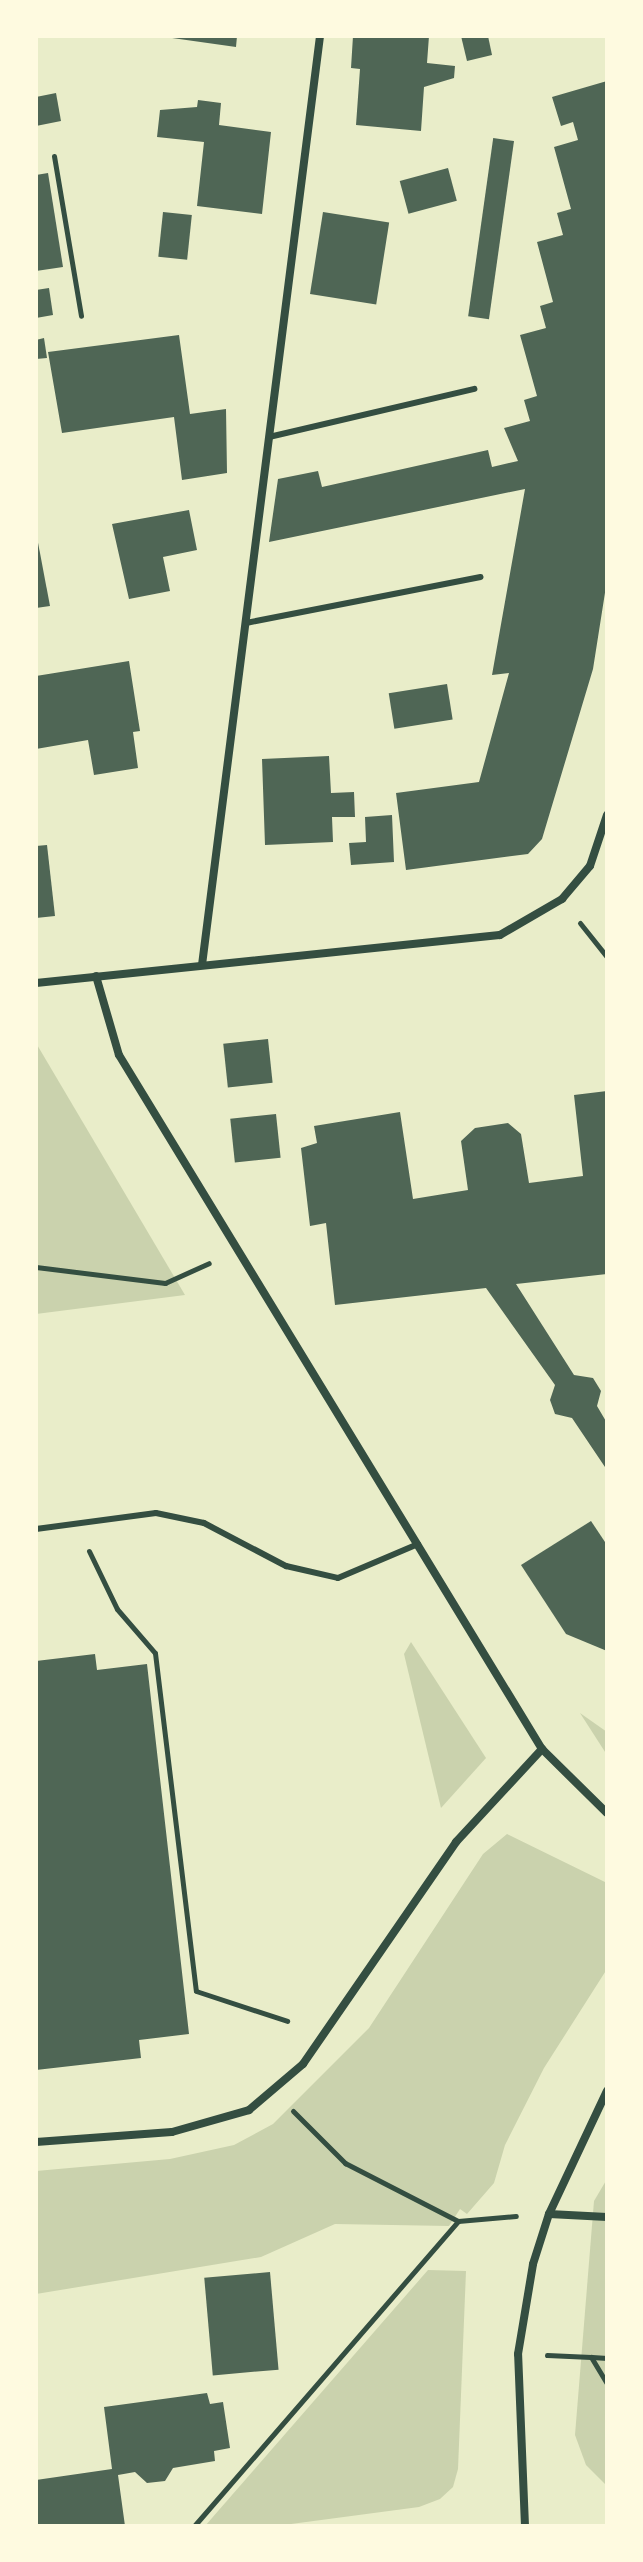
<!DOCTYPE html>
<style>
body{margin:0}
#map{position:relative;width:643px;height:2562px;overflow:hidden;background:#e9edc9;font-family:"Exo 2",sans-serif}
div>[style]{position:absolute}
[style*='--x']{left:calc(var(--x)*1px);top:calc(var(--y)*1px);width:calc(var(--w)*1px);rotate:calc(var(--a)*1deg)}
.green>*{inset:0;background:#cad2ad}
.building>*{inset:0;background:#4f6655;transform-origin:0 0}
.path>*{height:5px;margin:-2.5px;padding:0 2.5px;transform-origin:2.5px;border-radius:2.5px;background:#344e41}
.service>*{height:6px;margin:-3px;padding:0 3px;transform-origin:3px;border-radius:3px;background:#344e41}
.minor>*{height:8px;margin:-4px;padding:0 4px;transform-origin:4px;border-radius:4px;background:#344e41}
span{translate:-50% -50%;white-space:nowrap;text-align:center;line-height:1.15;-webkit-text-stroke:7px #fefae0;paint-order:stroke}
.frame{position:absolute;inset:0;border:38px solid #fefae0;pointer-events:none}
</style>
<div id="map">
<div class="green">
<i style="clip-path:polygon(36px 1043px,185px 1295px,36px 1314px)"></i>
<i style="clip-path:polygon(411px 1642px,486px 1758px,441px 1808px,404px 1654px)"></i>
<i style="clip-path:polygon(580px 1713px,607px 1732px,607px 1755px)"></i>
<i style="clip-path:polygon(507px 1834px,607px 1883px,607px 1969px,544px 2068px,505px 2145px,494px 2183px,467px 2214px,460px 2209px,449px 2226px,335px 2224px,261px 2257px,36px 2294px,36px 2171px,170px 2159px,234px 2145px,273px 2124px,369px 2028px,483px 1854px)"></i>
<i style="clip-path:polygon(607px 2179px,607px 2486px,586px 2465px,575px 2435px,594px 2201px)"></i>
<i style="clip-path:polygon(428px 2270px,466px 2271px,458px 2469px,453px 2487px,440px 2499px,419px 2507px,276px 2526px,205px 2526px)"></i>
</div>
<div class="building">
<i style="clip-path:polygon(158px 36px,237px 36px,236px 47px)"></i>
<i style="clip-path:polygon(353px 36px,429px 36px,427px 63px,455px 66px,454px 78px,424px 87px,421px 131px,356px 125px,360px 69px,351px 68px)"></i>
<i style="clip-path:polygon(461px 36px,488px 36px,492px 55px,467px 61px)"></i>
<i style="clip-path:polygon(607px 81px,607px 580px,593px 669px,542px 839px,528px 854px,406px 870px,396px 793px,479px 782px,509px 673px,492px 675px,525px 489px,269px 542px,278px 479px,318px 471px,322px 487px,488px 450px,492px 467px,518px 461px,504px 428px,530px 421px,524px 400px,537px 396px,520px 335px,546px 328px,540px 306px,553px 302px,537px 242px,563px 235px,557px 213px,571px 209px,554px 147px,578px 140px,573px 122px,561px 126px,552px 97px)"></i>
<i style="clip-path:polygon(56px 93px,61px 121px,36px 126px,36px 97px)"></i>
<i style="clip-path:polygon(198px 100px,221px 103px,219px 125px,271px 132px,262px 214px,197px 206px,204px 142px,157px 137px,160px 110px,197px 107px)"></i>
<i style="left:514px;top:141px;width:180px;height:21px;rotate:98deg"></i>
<i style="left:448px;top:168px;width:34px;height:50px;rotate:75deg"></i>
<i style="clip-path:polygon(48px 173px,63px 267px,36px 271px,36px 175px)"></i>
<i style="left:163px;top:212px;width:29px;height:45px;rotate:6deg"></i>
<i style="left:323px;top:212px;width:67px;height:83px;rotate:9deg"></i>
<i style="clip-path:polygon(49px 288px,53px 315px,36px 318px,36px 290px)"></i>
<i style="clip-path:polygon(179px 335px,190px 414px,226px 409px,227px 473px,182px 480px,174px 417px,62px 433px,48px 352px)"></i>
<i style="clip-path:polygon(44px 338px,47px 358px,36px 359px,36px 340px)"></i>
<i style="clip-path:polygon(189px 510px,197px 550px,163px 557px,170px 591px,129px 599px,112px 524px)"></i>
<i style="clip-path:polygon(36px 532px,50px 606px,36px 608px)"></i>
<i style="clip-path:polygon(129px 661px,140px 731px,133px 732px,138px 768px,94px 775px,88px 740px,36px 749px,36px 676px)"></i>
<i style="left:447px;top:684px;width:36px;height:59px;rotate:81deg"></i>
<i style="clip-path:polygon(329px 756px,331px 793px,354px 792px,355px 817px,332px 817px,333px 842px,265px 845px,262px 759px)"></i>
<i style="clip-path:polygon(392px 815px,394px 862px,351px 865px,349px 843px,366px 842px,365px 817px)"></i>
<i style="clip-path:polygon(47px 845px,55px 916px,36px 918px,36px 846px)"></i>
<i style="left:268px;top:1039px;width:44px;height:45px;rotate:84deg"></i>
<i style="clip-path:polygon(607px 1091px,607px 1274px,516px 1284px,574px 1375px,593px 1378px,601px 1391px,597px 1406px,607px 1423px,607px 1470px,572px 1418px,555px 1414px,550px 1400px,555px 1385px,486px 1288px,335px 1305px,326px 1223px,310px 1226px,301px 1148px,317px 1143px,314px 1126px,400px 1112px,413px 1199px,468px 1190px,461px 1141px,475px 1128px,508px 1123px,521px 1134px,529px 1183px,583px 1176px,574px 1095px)"></i>
<i style="left:276px;top:1114px;width:44px;height:46px;rotate:84deg"></i>
<i style="clip-path:polygon(591px 1521px,607px 1545px,607px 1651px,566px 1634px,521px 1565px)"></i>
<i style="clip-path:polygon(95px 1654px,97px 1670px,147px 1664px,189px 2034px,139px 2040px,141px 2058px,36px 2070px,36px 1661px)"></i>
<i style="left:270px;top:2272px;width:98px;height:66px;rotate:85deg"></i>
<i style="clip-path:polygon(207px 2393px,210px 2404px,223px 2402px,230px 2448px,214px 2451px,215px 2461px,173px 2468px,165px 2481px,147px 2483px,135px 2472px,118px 2475px,125px 2526px,36px 2526px,36px 2480px,112px 2469px,104px 2407px)"></i>
</div>
<div class="path">
<i style="--x:54;--y:156;--w:162;--a:80.4"></i>
<i style="--x:580;--y:923;--w:43;--a:51.5"></i>
<i style="--x:36;--y:1267;--w:130;--a:7.1"></i>
<i style="--x:165;--y:1283;--w:48;--a:-24.4"></i>
<i style="--x:89;--y:1551;--w:64;--a:64.2"></i>
<i style="--x:117;--y:1609;--w:58;--a:49.2"></i>
<i style="--x:155;--y:1653;--w:340;--a:83.1"></i>
<i style="--x:196;--y:1991;--w:96;--a:18.2"></i>
<i style="--x:293;--y:2111;--w:74;--a:45"></i>
<i style="--x:345;--y:2163;--w:127;--a:27.2"></i>
<i style="--x:458;--y:2221;--w:58;--a:-4.9"></i>
<i style="--x:547;--y:2355;--w:44;--a:2.6"></i>
<i style="--x:591;--y:2357;--w:31;--a:59"></i>
<i style="--x:592;--y:2357;--w:15;--a:4"></i>
<i style="--x:194;--y:2526;--w:403;--a:-49.1"></i>
</div>
<div class="service">
<i style="--x:269;--y:437;--w:211;--a:-13.2"></i>
<i style="--x:246;--y:623;--w:239;--a:-11.1"></i>
<i style="--x:36;--y:1529;--w:121;--a:-7.6"></i>
<i style="--x:156;--y:1513;--w:49;--a:11.8"></i>
<i style="--x:204;--y:1523;--w:93;--a:27.7"></i>
<i style="--x:286;--y:1566;--w:53;--a:13"></i>
<i style="--x:338;--y:1578;--w:87;--a:-23"></i>
</div>
<div class="minor">
<i style="--x:202;--y:965;--w:936;--a:-82.76"></i>
<i style="--x:96;--y:976;--w:82;--a:73.8"></i>
<i style="--x:119;--y:1055;--w:813;--a:58.64"></i>
<i style="--x:542;--y:1749;--w:91;--a:44.6"></i>
<i style="--x:36;--y:983;--w:466;--a:-5.9"></i>
<i style="--x:500;--y:935;--w:72;--a:-30.1"></i>
<i style="--x:562;--y:899;--w:43;--a:-49.7"></i>
<i style="--x:590;--y:866;--w:54;--a:-71.6"></i>
<i style="--x:36;--y:2142;--w:136;--a:-4.2"></i>
<i style="--x:172;--y:2132;--w:80;--a:-15.9"></i>
<i style="--x:249;--y:2110;--w:71;--a:-40.4"></i>
<i style="--x:303;--y:2064;--w:270;--a:-55.4"></i>
<i style="--x:456;--y:1842;--w:127;--a:-47.2"></i>
<i style="--x:549;--y:2214;--w:58;--a:3"></i>
<i style="--x:525;--y:2526;--w:172;--a:-92.3"></i>
<i style="--x:518;--y:2354;--w:91;--a:-80.5"></i>
<i style="--x:533;--y:2264;--w:52;--a:-72.3"></i>
<i style="--x:549;--y:2214;--w:136;--a:-64.8"></i>
</div>
<div class="frame"></div>
</div>
